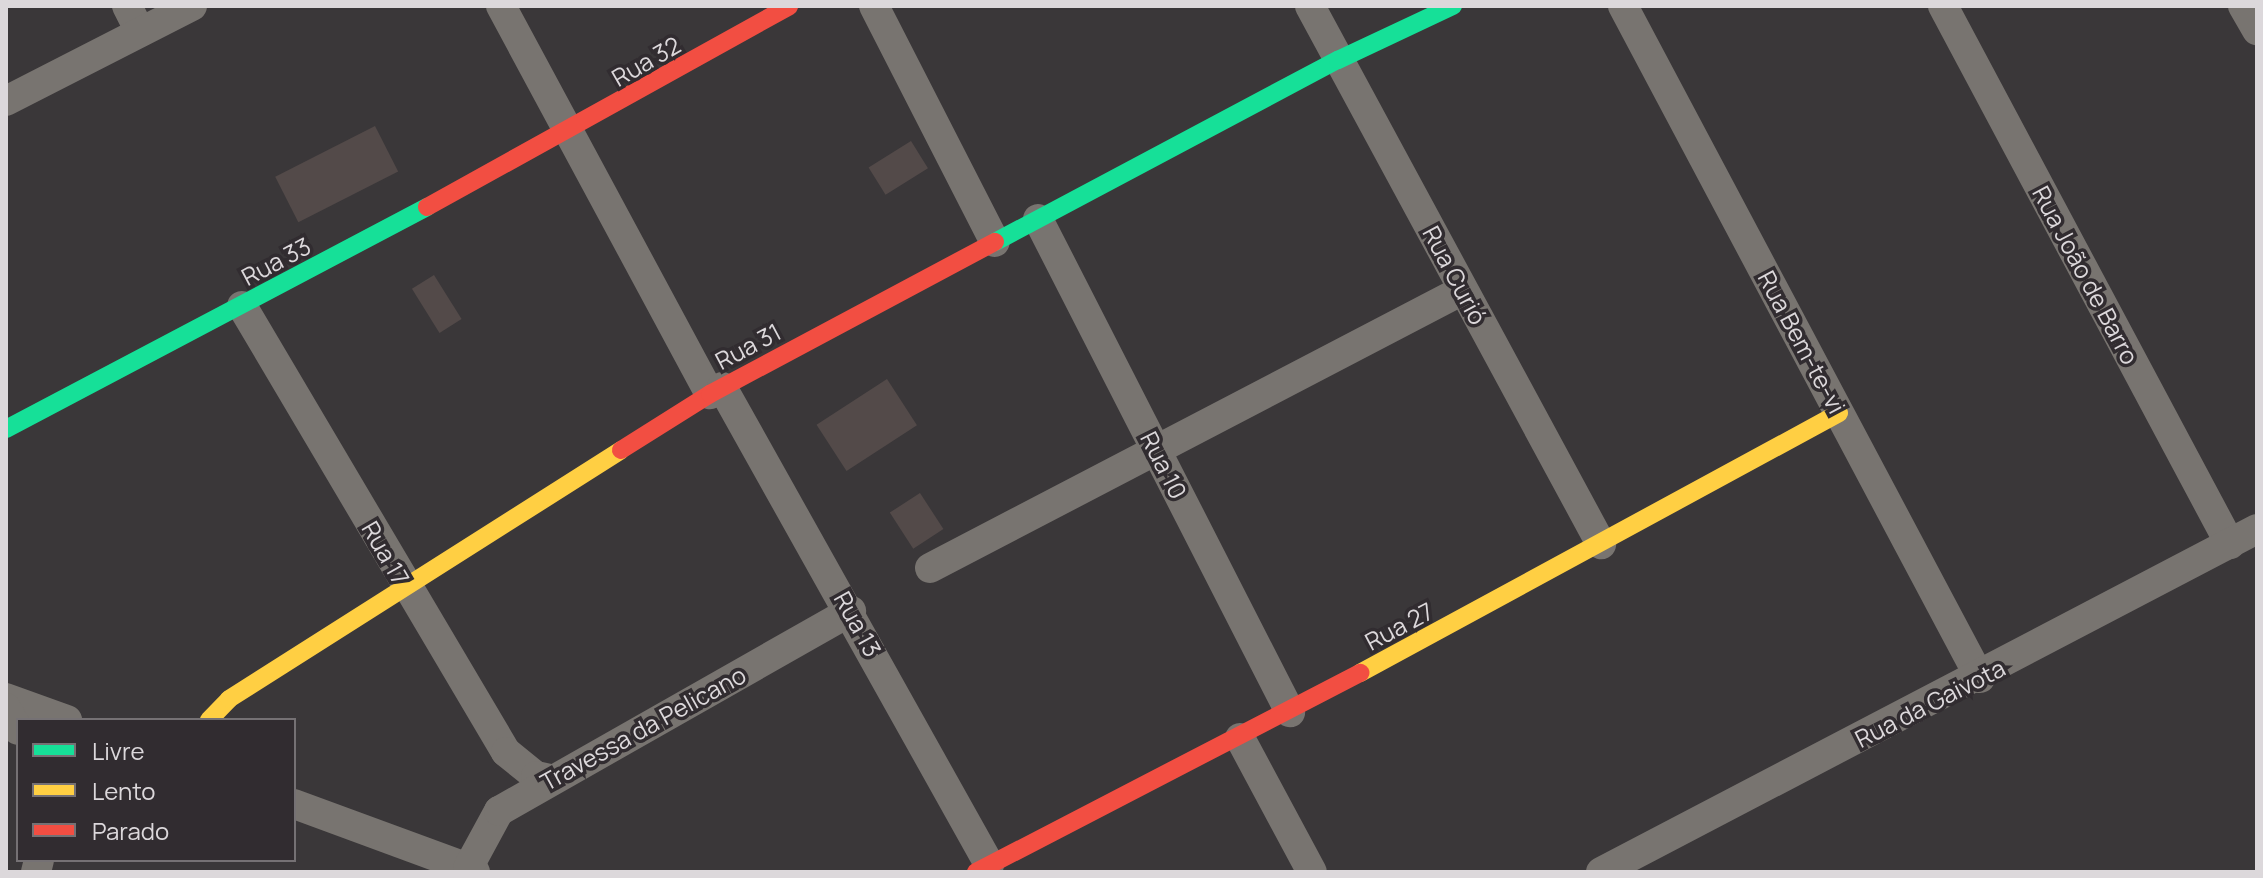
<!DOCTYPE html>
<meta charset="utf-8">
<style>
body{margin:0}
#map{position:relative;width:2263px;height:878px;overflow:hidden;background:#3a3739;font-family:Manrope,sans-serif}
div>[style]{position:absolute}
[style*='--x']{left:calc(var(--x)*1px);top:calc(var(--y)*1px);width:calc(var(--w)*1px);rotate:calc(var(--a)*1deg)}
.building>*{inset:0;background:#534a49;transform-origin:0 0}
.street>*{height:30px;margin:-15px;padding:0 15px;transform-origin:15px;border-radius:15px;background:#787470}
.fast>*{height:18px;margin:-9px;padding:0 9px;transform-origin:9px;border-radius:9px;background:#16e098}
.slow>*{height:18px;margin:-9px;padding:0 9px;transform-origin:9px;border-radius:9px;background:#ffcf43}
.jam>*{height:18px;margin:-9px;padding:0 9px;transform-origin:9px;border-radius:9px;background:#f24e42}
span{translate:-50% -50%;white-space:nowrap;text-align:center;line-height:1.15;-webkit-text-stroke:7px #312c30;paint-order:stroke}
.street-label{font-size:24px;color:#dcd8db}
.frame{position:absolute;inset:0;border:8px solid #dcd8db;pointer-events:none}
.legend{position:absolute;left:16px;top:718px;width:280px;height:144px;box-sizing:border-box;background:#312c30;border:2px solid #757174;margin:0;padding:10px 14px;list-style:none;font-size:24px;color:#dcd8db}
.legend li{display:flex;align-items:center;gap:16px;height:40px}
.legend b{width:40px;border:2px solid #757174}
</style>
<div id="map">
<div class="building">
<i style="left:375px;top:126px;width:51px;height:112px;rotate:63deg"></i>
<i style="left:911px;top:141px;width:32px;height:50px;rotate:58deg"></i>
<i style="left:434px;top:275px;width:52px;height:26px;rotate:58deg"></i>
<i style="left:887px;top:379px;width:55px;height:84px;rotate:57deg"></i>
<i style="left:920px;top:493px;width:43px;height:36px;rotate:57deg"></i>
</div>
<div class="street">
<i style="--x:127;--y:6;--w:29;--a:63"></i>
<i style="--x:501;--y:6;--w:441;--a:61.7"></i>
<i style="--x:874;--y:6;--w:265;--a:62.9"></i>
<i style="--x:1310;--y:6;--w:612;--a:61.59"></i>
<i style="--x:1623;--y:6;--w:761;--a:62.02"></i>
<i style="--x:1943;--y:6;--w:610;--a:61.92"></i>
<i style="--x:2243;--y:6;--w:28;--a:60"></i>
<i style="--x:6;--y:101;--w:209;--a:-27.1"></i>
<i style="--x:1038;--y:219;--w:554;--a:62.93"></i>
<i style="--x:242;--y:306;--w:518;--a:59.38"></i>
<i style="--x:506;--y:752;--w:38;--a:39"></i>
<i style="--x:536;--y:776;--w:14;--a:12"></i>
<i style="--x:722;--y:387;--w:547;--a:60.76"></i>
<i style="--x:930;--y:568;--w:601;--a:-27.55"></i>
<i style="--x:6;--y:698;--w:65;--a:19.8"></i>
<i style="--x:6;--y:708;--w:25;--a:61"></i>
<i style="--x:1240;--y:738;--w:152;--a:61.8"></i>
<i style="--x:294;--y:804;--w:185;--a:20.2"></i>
<i style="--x:36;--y:872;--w:12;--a:-76"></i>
<i style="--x:475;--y:872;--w:8;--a:-150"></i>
<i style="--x:468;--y:868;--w:65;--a:-61.5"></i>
<i style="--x:499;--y:811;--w:405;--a:-29.6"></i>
<i style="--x:1601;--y:872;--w:740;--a:-27.6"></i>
</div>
<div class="fast">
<i style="--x:995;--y:242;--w:388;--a:-28"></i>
<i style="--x:1338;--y:60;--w:127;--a:-25.2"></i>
<i style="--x:6;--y:429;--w:476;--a:-27.8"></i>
</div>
<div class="slow">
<i style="--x:1360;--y:673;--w:545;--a:-28.49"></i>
<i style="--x:209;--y:720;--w:29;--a:-46"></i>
<i style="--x:229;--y:699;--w:464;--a:-32.4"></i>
</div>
<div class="jam">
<i style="--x:427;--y:207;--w:414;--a:-29"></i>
<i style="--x:621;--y:450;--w:105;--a:-32.2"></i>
<i style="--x:710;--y:394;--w:323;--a:-28.1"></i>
<i style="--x:976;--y:872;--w:433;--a:-27.4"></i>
</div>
<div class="street-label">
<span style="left:646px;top:61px;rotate:-30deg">Rua 32</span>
<span style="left:276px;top:261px;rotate:-28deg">Rua 33</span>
<span style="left:1455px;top:275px;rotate:62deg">Rua Curió</span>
<span style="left:2086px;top:275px;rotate:62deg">Rua João de Barro</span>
<span style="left:1802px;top:342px;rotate:62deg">Rua Bem-te-vi</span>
<span style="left:748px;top:346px;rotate:-28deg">Rua 31</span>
<span style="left:1164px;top:465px;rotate:63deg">Rua 10</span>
<span style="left:386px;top:553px;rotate:60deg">Rua 17</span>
<span style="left:858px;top:624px;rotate:61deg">Rua 13</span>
<span style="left:1399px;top:626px;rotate:-28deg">Rua 27</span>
<span style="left:1930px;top:703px;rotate:-27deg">Rua da Gaivota</span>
<span style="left:643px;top:728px;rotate:-29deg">Travessa da Pelicano</span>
</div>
<div class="frame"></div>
<ul class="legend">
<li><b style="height:10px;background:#16e098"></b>Livre</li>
<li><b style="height:10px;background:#ffcf43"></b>Lento</li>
<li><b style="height:10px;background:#f24e42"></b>Parado</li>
</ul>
</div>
